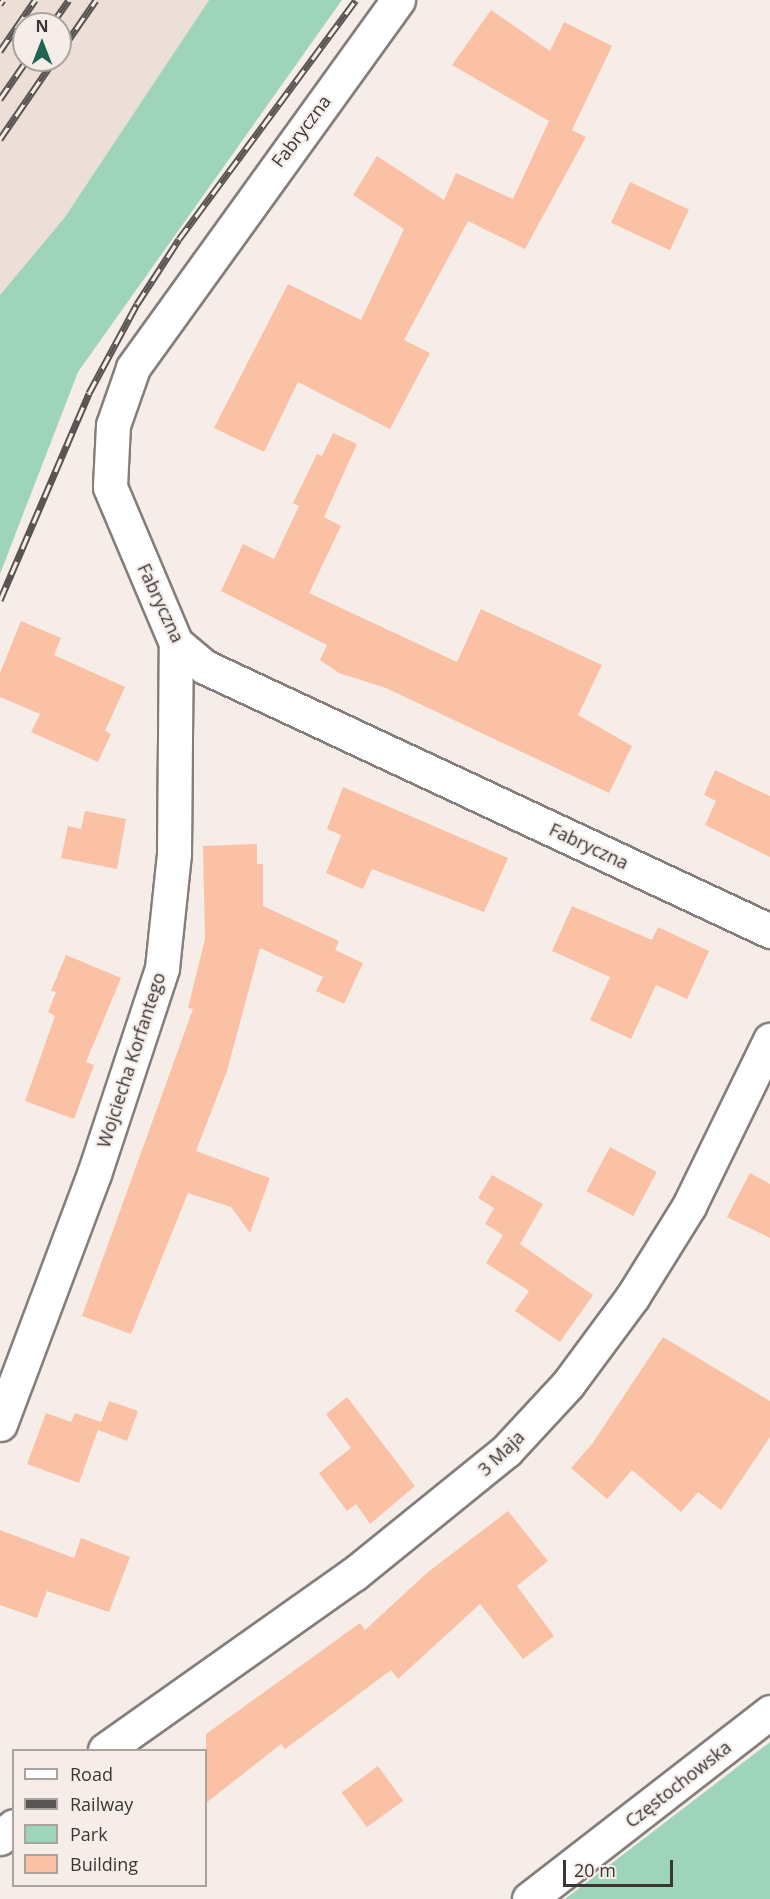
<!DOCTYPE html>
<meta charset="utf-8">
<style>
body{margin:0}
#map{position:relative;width:770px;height:1899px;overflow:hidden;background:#f6ede9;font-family:"Open Sans",sans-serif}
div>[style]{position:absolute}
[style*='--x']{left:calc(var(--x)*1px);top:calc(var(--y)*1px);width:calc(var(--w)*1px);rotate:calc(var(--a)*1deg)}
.built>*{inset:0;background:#edded7}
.green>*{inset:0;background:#9ed5ba}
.building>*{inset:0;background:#fac1a4;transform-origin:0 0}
.roads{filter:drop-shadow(2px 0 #857e7a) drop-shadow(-2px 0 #857e7a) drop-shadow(0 2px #857e7a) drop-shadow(0 -2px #857e7a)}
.street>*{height:33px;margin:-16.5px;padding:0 16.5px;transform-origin:16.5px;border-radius:16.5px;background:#fff}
.secondary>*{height:33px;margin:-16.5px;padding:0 16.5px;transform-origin:16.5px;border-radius:16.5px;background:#fff}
.rail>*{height:7px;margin-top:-3.5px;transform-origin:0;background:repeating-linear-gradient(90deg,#f6ede9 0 14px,#595553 0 28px);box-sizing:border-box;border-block:2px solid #595553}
span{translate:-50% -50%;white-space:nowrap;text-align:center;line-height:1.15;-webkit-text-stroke:4.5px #f6ede9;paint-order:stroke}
.street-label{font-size:18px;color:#393634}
.legend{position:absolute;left:12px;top:1749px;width:195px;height:138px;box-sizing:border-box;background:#f6ede9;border:2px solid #aaa4a1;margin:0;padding:8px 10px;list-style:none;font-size:18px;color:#393634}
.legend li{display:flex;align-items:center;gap:12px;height:30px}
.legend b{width:30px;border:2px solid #aaa4a1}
.north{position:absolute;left:12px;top:12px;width:60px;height:60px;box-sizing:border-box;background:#f6ede9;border:2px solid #aaa4a1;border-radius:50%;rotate:0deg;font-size:16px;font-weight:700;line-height:24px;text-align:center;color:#393634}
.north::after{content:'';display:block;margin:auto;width:21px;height:27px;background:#206352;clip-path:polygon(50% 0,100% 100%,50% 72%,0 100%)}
.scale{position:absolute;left:563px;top:1860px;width:110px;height:27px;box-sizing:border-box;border:3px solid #393634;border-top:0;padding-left:8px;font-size:18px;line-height:21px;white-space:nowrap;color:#393634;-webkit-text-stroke:4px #f6ede9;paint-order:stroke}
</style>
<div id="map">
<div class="built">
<i style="clip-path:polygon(evenodd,0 0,209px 0,65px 217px,0 295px,0 0,24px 24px,60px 24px,60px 60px,24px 60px,24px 24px)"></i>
</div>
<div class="green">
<i style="clip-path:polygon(209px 0,342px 0,78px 372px,0 574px,0 295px,65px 217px)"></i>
<i style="clip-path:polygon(770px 1742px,770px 1899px,565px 1899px)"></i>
</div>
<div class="building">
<i style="clip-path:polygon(491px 10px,550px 51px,564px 22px,612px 46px,572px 130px,586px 137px,525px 249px,468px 221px,404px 340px,430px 353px,390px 429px,298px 382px,264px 452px,214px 428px,288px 284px,361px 320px,404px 229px,353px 195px,377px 156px,444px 200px,456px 173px,513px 199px,549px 121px,452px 65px)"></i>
<i style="left:630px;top:182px;width:65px;height:45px;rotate:25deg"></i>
<i style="clip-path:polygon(333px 433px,357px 444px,324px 517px,341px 526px,309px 593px,457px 662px,481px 609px,602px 665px,578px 715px,632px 746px,609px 793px,386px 688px,339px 673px,320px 660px,327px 645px,221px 591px,243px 544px,274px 559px,299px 506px,293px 503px,317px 454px,322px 456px)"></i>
<i style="clip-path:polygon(21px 621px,61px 638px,54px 655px,125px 687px,105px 731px,111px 734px,98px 762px,31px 732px,40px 714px,0 697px,0 673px)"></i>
<i style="clip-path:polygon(715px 770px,770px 796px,770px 857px,705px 825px,716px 801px,704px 795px)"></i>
<i style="clip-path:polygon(343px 787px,508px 858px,484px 912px,372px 869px,363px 889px,326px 873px,341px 835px,327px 829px)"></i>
<i style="clip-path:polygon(85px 811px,126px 819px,117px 869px,61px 858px,68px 826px,81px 829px)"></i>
<i style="clip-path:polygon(257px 844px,257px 864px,263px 864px,263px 906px,339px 941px,335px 950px,363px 963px,344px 1004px,316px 991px,323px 977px,260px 948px,227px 1071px,196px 1151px,270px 1178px,250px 1233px,231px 1207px,188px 1193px,131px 1334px,82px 1316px,193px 1009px,188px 1008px,205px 939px,203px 846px)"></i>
<i style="clip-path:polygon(572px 906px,652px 940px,658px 927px,709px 951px,687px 999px,656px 985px,631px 1039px,590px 1020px,610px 977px,552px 951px)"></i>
<i style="clip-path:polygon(66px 955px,121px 978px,86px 1062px,94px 1065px,74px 1119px,25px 1101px,55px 1016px,48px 1012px,56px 992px,51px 991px)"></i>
<i style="left:610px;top:1147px;width:53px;height:50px;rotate:28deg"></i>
<i style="clip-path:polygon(750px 1173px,770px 1184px,770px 1238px,727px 1217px)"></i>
<i style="clip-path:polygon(492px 1175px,543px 1204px,520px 1244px,593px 1295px,560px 1342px,515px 1311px,529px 1291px,486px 1263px,503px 1235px,485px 1224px,494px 1208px,478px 1198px)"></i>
<i style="clip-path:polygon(663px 1337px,770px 1401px,770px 1437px,721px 1510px,698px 1492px,681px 1512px,632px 1470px,607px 1499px,571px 1468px,592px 1444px)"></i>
<i style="clip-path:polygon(347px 1397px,415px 1486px,370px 1524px,356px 1504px,347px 1511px,319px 1473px,351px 1448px,326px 1414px)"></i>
<i style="clip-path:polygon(109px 1401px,138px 1411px,127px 1441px,98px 1430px,79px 1483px,27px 1464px,46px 1413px,71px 1422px,75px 1413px,101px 1422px)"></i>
<i style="clip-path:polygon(508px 1511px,548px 1561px,517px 1586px,554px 1636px,523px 1659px,480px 1604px,398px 1679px,391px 1670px,285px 1749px,281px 1744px,206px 1803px,206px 1734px,360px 1623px,365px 1630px,428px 1572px)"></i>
<i style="clip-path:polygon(0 1530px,74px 1558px,81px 1538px,130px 1557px,109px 1612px,47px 1591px,37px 1618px,0 1605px)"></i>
<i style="left:378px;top:1766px;width:43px;height:45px;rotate:54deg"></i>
</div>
<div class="roads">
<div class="street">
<i style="--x:398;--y:0;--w:453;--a:125.8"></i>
<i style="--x:133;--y:368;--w:60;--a:109.3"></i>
<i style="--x:113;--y:425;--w:62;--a:92.8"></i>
<i style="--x:110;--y:487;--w:169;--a:67.1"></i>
<i style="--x:176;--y:643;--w:38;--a:40"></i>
<i style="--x:205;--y:667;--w:624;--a:25.04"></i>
<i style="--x:0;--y:1424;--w:267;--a:-69.4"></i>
<i style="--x:94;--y:1174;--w:217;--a:-71.7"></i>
<i style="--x:162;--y:968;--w:116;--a:-84"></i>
<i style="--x:174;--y:853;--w:210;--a:-89.5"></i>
<i style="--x:105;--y:1750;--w:305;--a:-35.3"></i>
<i style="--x:354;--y:1574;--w:196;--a:-39"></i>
<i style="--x:506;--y:1451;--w:91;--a:-47.2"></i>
<i style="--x:568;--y:1384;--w:109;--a:-53.5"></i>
<i style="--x:633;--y:1296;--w:106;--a:-58.1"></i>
<i style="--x:689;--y:1206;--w:185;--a:-64"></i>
<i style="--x:0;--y:1838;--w:18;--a:-41"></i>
</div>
<div class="secondary">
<i style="--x:529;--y:1899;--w:305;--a:-37.8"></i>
</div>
</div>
<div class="rail">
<i style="--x:0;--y:4;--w:5;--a:-53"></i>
<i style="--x:52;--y:24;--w:29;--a:-55"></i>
<i style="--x:0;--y:51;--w:62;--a:-55.5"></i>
<i style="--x:60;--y:52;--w:63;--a:-55.3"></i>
<i style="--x:0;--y:99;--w:47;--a:-55.3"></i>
<i style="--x:0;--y:139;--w:96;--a:-55.6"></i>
<i style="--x:0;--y:600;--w:225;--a:-66.7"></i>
<i style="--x:89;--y:393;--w:101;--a:-61.7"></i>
<i style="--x:137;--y:304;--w:77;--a:-57.1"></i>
<i style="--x:179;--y:239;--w:297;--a:-53.5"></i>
</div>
<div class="street-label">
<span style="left:301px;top:131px;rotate:-53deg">Fabryczna</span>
<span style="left:161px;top:603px;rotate:65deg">Fabryczna</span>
<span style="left:589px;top:846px;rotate:25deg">Fabryczna</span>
<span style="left:131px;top:1060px;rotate:-72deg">Wojciecha Korfantego</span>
<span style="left:501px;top:1453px;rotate:-44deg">3 Maja</span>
<span style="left:678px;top:1784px;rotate:-38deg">Częstochowska</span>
</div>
<ul class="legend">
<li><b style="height:8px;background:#fff"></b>Road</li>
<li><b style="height:8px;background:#595553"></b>Railway</li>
<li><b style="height:16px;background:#9ed5ba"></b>Park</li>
<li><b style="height:16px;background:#fac1a4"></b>Building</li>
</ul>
<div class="north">N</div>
<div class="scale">20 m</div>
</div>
